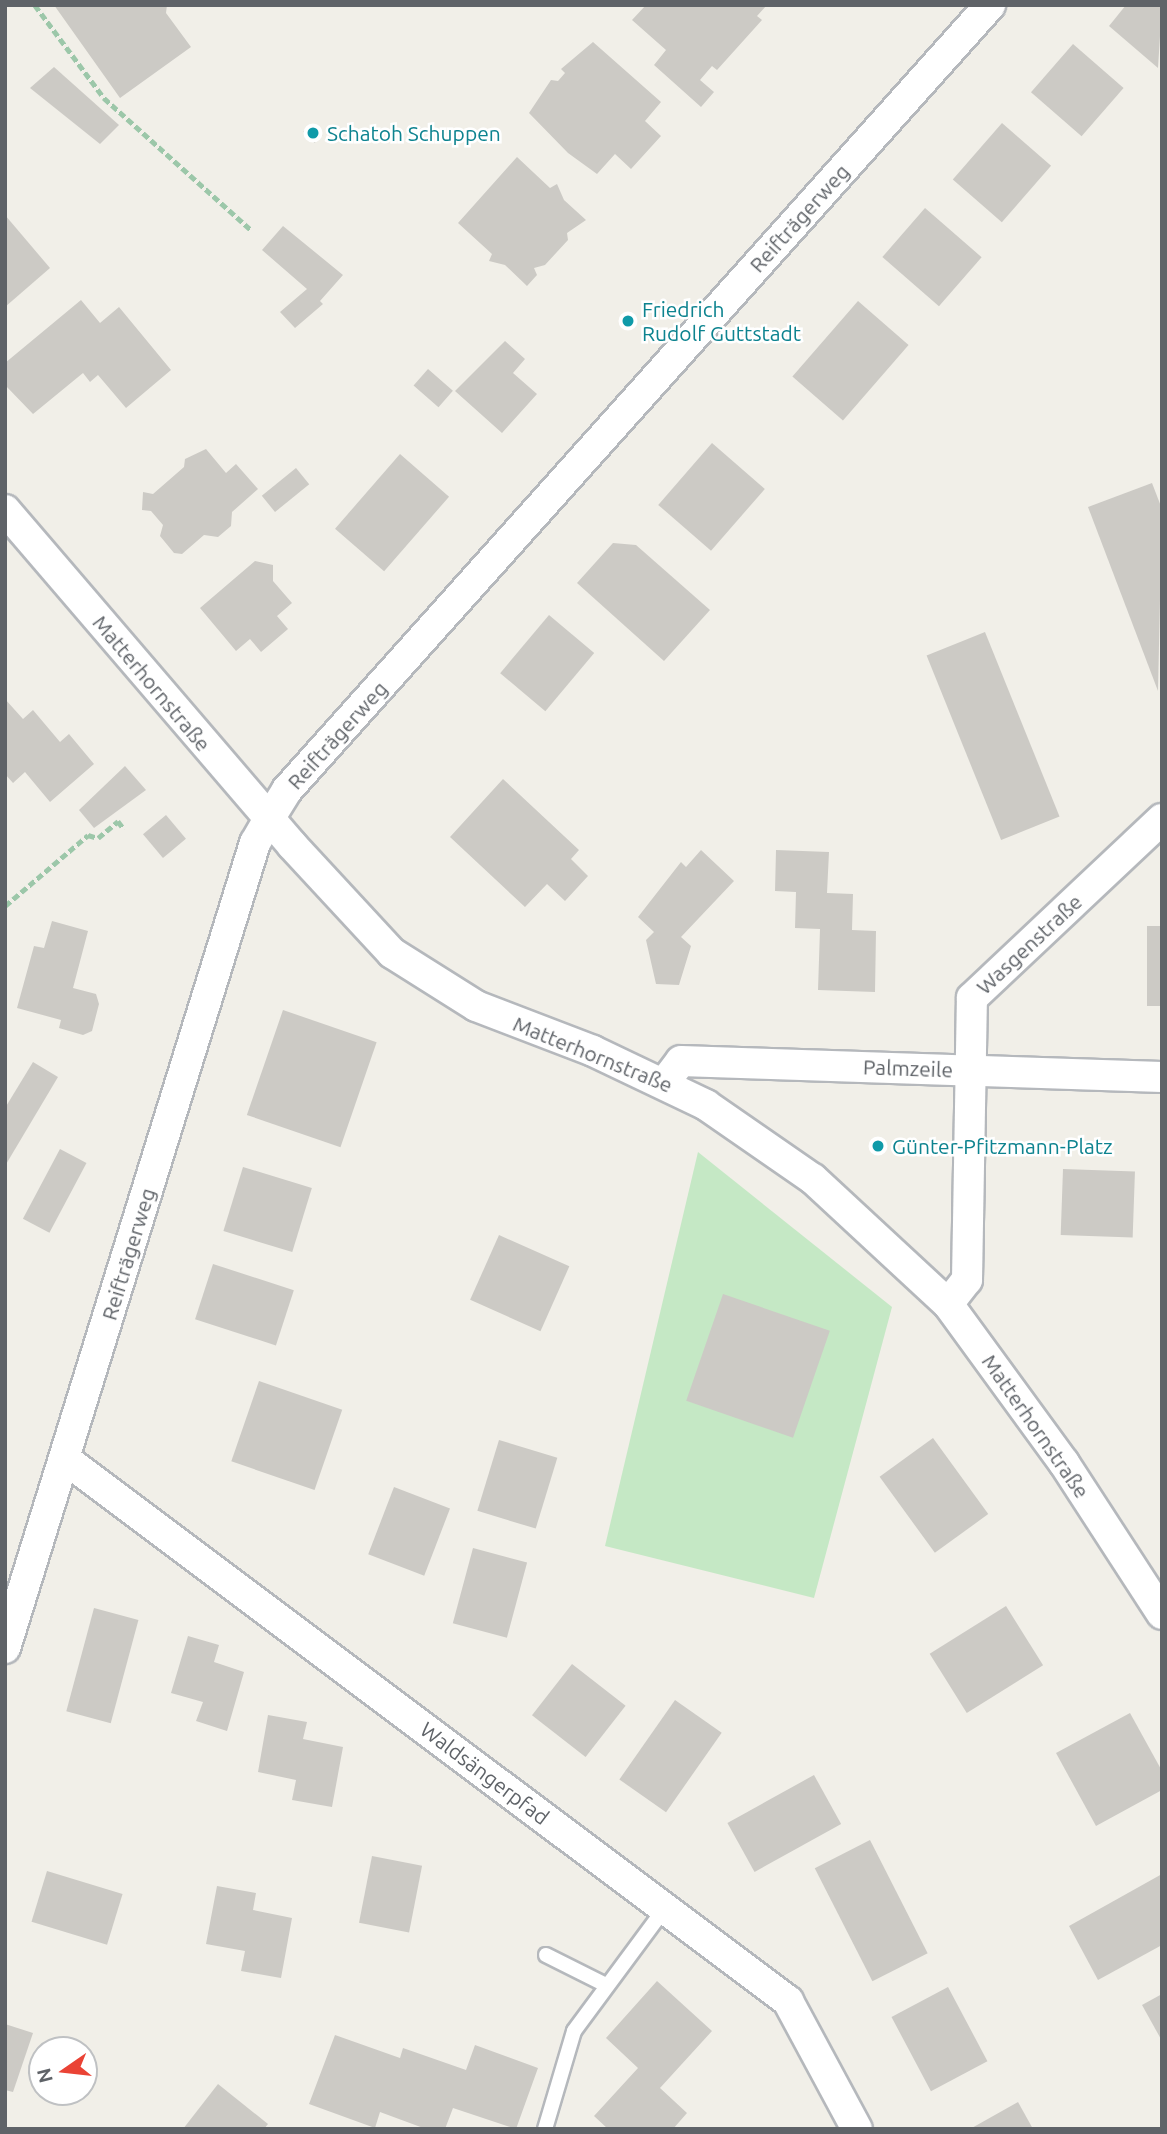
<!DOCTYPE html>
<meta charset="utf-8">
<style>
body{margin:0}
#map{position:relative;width:1167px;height:2134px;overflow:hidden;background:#f1efe8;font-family:Ubuntu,sans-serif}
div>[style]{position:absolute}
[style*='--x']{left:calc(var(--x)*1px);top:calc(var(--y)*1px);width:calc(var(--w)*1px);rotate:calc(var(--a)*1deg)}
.green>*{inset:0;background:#c5e8c5}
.building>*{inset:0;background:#cccac5;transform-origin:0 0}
.path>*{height:4.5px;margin-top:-2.25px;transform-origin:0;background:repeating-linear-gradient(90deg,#9cc7a9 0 7px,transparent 0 10.5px)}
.roads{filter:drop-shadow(2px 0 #b5b8bc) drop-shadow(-2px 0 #b5b8bc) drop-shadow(0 2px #b5b8bc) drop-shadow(0 -2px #b5b8bc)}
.service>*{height:14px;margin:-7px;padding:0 7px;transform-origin:7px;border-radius:7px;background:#fff}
.minor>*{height:30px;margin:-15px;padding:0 15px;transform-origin:15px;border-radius:15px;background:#fff}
.dots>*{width:19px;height:19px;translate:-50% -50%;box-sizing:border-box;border:4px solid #fff;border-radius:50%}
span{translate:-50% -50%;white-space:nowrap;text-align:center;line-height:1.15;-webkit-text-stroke:5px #fff;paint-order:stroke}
.culture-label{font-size:21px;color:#0d838f}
.left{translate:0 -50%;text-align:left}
.street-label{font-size:21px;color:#5f6368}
.frame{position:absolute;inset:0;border:7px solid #5f6368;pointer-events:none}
.north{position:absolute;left:28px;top:2036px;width:70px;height:70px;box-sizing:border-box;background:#fff;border:2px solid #bfc1c3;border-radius:50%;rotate:256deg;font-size:19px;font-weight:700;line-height:28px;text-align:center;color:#5f6368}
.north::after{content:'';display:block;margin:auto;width:24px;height:32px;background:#ea4335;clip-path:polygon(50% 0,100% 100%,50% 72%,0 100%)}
</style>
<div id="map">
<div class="green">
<i style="clip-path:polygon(698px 1152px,892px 1307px,814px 1598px,605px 1546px)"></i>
</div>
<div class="building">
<i style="clip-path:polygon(54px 5px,167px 5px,166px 13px,191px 47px,120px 98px)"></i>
<i style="clip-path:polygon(646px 5px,767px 5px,757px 16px,762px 20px,717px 70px,712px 66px,700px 80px,714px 92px,701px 107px,654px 65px,666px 50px,632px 20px)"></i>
<i style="clip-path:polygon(1126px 5px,1162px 5px,1158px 68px,1109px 26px)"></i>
<i style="clip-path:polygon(593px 42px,661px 102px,645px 121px,661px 136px,631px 169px,615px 154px,597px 174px,568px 153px,529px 113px,551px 80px,558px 81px,565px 73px,561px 69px)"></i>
<i style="left:1073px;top:44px;width:67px;height:64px;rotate:41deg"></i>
<i style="clip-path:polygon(54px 67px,119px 125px,100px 144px,30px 88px)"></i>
<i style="left:1002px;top:123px;width:65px;height:75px;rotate:41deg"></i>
<i style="left:311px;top:124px;width:16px;height:11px;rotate:45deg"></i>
<i style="clip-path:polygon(517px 157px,550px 188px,557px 184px,564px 200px,586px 220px,567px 233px,568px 240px,545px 265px,534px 268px,537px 275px,527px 286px,505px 265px,489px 261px,492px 254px,458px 223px)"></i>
<i style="left:925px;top:208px;width:75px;height:65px;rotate:41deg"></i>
<i style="clip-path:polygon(5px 215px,50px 268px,5px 307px)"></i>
<i style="clip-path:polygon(283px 226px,343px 275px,320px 301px,323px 304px,295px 328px,280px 312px,307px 289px,262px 250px)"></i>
<i style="clip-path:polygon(81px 300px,100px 323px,119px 307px,171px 370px,126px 408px,98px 375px,90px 382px,83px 373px,33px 414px,5px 385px,5px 363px)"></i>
<i style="left:858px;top:301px;width:67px;height:100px;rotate:41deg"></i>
<i style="clip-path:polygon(505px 341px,525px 359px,513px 373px,537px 394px,502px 433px,455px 391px)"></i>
<i style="left:428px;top:369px;width:33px;height:22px;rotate:41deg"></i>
<i style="left:712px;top:443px;width:70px;height:82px;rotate:41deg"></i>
<i style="clip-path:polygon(206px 449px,226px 473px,236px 464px,258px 489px,232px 512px,231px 526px,218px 537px,204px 535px,182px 554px,174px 553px,160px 536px,163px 525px,151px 511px,142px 510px,143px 492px,153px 494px,184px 467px,185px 459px)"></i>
<i style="left:400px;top:454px;width:65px;height:99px;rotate:41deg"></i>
<i style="left:296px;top:468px;width:21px;height:44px;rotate:51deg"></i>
<i style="clip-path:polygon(1152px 483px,1162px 509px,1158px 691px,1088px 507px)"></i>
<i style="clip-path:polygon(613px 543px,636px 545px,710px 610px,664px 661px,577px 583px)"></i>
<i style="clip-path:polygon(255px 561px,273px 565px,273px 581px,292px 603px,277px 616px,288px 629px,261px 652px,250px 639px,236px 651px,200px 608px)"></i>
<i style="left:549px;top:615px;width:59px;height:76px;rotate:40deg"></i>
<i style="left:985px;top:632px;width:199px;height:63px;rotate:68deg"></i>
<i style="clip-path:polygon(5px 699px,23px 719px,33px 710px,60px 742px,69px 734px,94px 764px,50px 802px,25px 772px,13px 783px,5px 774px)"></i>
<i style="clip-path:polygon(125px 766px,146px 790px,94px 828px,79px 810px)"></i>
<i style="clip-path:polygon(503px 779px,579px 850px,571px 859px,588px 876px,565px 901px,547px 884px,525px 907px,450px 837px)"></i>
<i style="left:166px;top:815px;width:31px;height:30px;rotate:50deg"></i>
<i style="clip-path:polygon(701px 850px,734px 881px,681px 937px,691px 946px,679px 985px,656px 984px,646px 940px,654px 932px,638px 917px,681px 862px,686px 867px)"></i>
<i style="clip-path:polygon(776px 850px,829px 852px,827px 893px,853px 894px,852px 930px,876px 931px,875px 992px,818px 990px,820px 929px,795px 928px,796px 892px,775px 891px)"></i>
<i style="clip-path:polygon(52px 921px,88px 931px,73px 988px,96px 994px,99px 1004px,92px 1031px,83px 1035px,59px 1028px,61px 1020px,17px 1008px,34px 946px,44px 948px)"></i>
<i style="left:1147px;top:926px;width:15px;height:80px"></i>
<i style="left:283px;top:1010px;width:99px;height:111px;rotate:19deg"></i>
<i style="clip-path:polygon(33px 1062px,58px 1077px,5px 1166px,5px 1108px)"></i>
<i style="left:60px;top:1149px;width:30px;height:79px;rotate:28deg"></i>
<i style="left:243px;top:1167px;width:72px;height:67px;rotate:17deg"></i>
<i style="left:1063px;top:1169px;width:72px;height:66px;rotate:2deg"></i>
<i style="left:499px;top:1235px;width:77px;height:71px;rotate:24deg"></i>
<i style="left:213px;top:1264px;width:85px;height:58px;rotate:18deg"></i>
<i style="left:723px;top:1294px;width:113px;height:113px;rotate:19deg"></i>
<i style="left:259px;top:1381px;width:88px;height:85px;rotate:19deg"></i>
<i style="left:933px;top:1438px;width:94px;height:66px;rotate:54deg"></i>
<i style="left:499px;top:1440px;width:61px;height:74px;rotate:17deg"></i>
<i style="left:394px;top:1487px;width:60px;height:72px;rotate:21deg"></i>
<i style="left:473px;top:1548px;width:56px;height:78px;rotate:15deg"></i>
<i style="left:1006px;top:1606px;width:70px;height:90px;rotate:58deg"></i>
<i style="left:94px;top:1608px;width:46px;height:107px;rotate:15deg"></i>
<i style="clip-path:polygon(188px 1636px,219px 1645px,214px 1662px,244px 1672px,227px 1731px,196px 1721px,203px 1702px,171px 1693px)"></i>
<i style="left:572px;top:1664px;width:68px;height:65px;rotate:38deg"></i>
<i style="left:675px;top:1700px;width:57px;height:97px;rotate:35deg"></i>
<i style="clip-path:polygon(1130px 1713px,1162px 1771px,1162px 1790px,1096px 1826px,1056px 1753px)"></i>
<i style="clip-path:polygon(268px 1715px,307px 1722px,303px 1739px,343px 1747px,332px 1807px,292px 1800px,296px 1780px,258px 1772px)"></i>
<i style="left:814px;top:1775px;width:56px;height:99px;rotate:61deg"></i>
<i style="left:870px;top:1840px;width:127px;height:62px;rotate:63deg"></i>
<i style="left:372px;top:1856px;width:51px;height:68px;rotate:11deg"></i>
<i style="left:47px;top:1871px;width:79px;height:53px;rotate:17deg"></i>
<i style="clip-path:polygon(1162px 1874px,1162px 1945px,1098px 1980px,1069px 1926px)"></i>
<i style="clip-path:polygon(217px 1886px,256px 1893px,253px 1910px,292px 1918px,281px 1978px,241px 1971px,245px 1951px,206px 1944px)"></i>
<i style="clip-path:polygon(657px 1981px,712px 2031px,660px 2088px,687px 2113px,673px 2129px,608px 2129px,594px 2116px,638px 2068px,606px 2038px)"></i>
<i style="left:948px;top:1987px;width:84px;height:64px;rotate:62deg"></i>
<i style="clip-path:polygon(1162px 1994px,1162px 2041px,1142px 2005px)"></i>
<i style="clip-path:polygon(5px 2024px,33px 2033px,13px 2092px,5px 2090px)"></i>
<i style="clip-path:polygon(335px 2035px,400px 2058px,403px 2048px,466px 2070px,475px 2045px,538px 2068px,516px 2129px,453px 2108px,445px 2129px,426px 2129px,380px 2112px,375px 2128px,309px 2104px)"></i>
<i style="clip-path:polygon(218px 2084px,268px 2124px,264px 2129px,183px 2129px)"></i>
<i style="clip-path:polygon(1018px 2102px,1033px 2129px,970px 2129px)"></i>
</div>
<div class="path">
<i style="--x:35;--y:5;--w:116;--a:53.4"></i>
<i style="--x:104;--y:98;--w:198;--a:41.9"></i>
<i style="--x:5;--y:906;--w:109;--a:-40.5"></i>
<i style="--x:88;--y:835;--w:10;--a:17"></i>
<i style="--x:98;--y:838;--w:26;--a:-40"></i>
<i style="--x:118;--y:821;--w:10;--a:53"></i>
</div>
<div class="roads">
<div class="service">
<i style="--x:546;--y:1955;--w:67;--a:26.6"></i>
<i style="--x:545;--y:2129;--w:102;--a:-73.5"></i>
<i style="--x:574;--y:2031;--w:153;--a:-53.5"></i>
</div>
<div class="minor">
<i style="--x:5;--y:510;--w:441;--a:49.4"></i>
<i style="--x:292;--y:845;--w:147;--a:47.2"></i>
<i style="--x:392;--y:953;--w:99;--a:32.2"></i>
<i style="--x:476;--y:1006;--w:125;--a:21"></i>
<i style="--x:593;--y:1051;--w:125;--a:25.5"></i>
<i style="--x:706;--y:1105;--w:130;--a:34.7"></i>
<i style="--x:813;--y:1179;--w:184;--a:42.8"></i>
<i style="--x:948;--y:1304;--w:197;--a:53.9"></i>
<i style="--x:1064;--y:1463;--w:180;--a:57"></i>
<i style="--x:665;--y:1082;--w:26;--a:-53"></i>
<i style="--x:681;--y:1061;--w:481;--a:1.9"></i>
<i style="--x:948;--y:1304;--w:31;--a:-52"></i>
<i style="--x:967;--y:1280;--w:282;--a:-89"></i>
<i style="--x:972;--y:998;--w:261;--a:-43.3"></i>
<i style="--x:65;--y:1459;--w:904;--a:36.86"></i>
<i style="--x:788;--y:2001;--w:145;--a:61.7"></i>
<i style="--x:5;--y:1648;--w:843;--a:-72.75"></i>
<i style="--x:255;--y:843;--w:28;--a:-60"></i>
<i style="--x:269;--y:819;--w:34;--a:-58"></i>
<i style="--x:287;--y:790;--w:1054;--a:-48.15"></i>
</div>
</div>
<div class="dots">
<i style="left:313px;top:133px;background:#0f9aa8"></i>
<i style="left:628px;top:321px;background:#0f9aa8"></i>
<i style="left:878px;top:1146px;background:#0f9aa8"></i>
</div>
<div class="culture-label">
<span class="left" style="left:327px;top:133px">Schatoh Schuppen</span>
<span class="left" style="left:642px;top:321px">Friedrich<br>Rudolf Guttstadt</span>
<span class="left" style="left:892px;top:1146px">Günter-Pfitzmann-Platz</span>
</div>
<div class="street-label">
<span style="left:799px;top:218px;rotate:-48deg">Reifträgerweg</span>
<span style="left:152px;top:683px;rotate:50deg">Matterhornstraße</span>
<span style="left:337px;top:735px;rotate:-48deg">Reifträgerweg</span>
<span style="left:1029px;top:944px;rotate:-43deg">Wasgenstraße</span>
<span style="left:593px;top:1054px;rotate:22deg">Matterhornstraße</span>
<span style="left:908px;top:1068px;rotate:2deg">Palmzeile</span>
<span style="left:128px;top:1254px;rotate:-73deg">Reifträgerweg</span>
<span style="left:1036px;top:1426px;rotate:55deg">Matterhornstraße</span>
<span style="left:485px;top:1773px;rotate:37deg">Waldsängerpfad</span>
</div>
<div class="frame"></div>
<div class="north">N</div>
</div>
